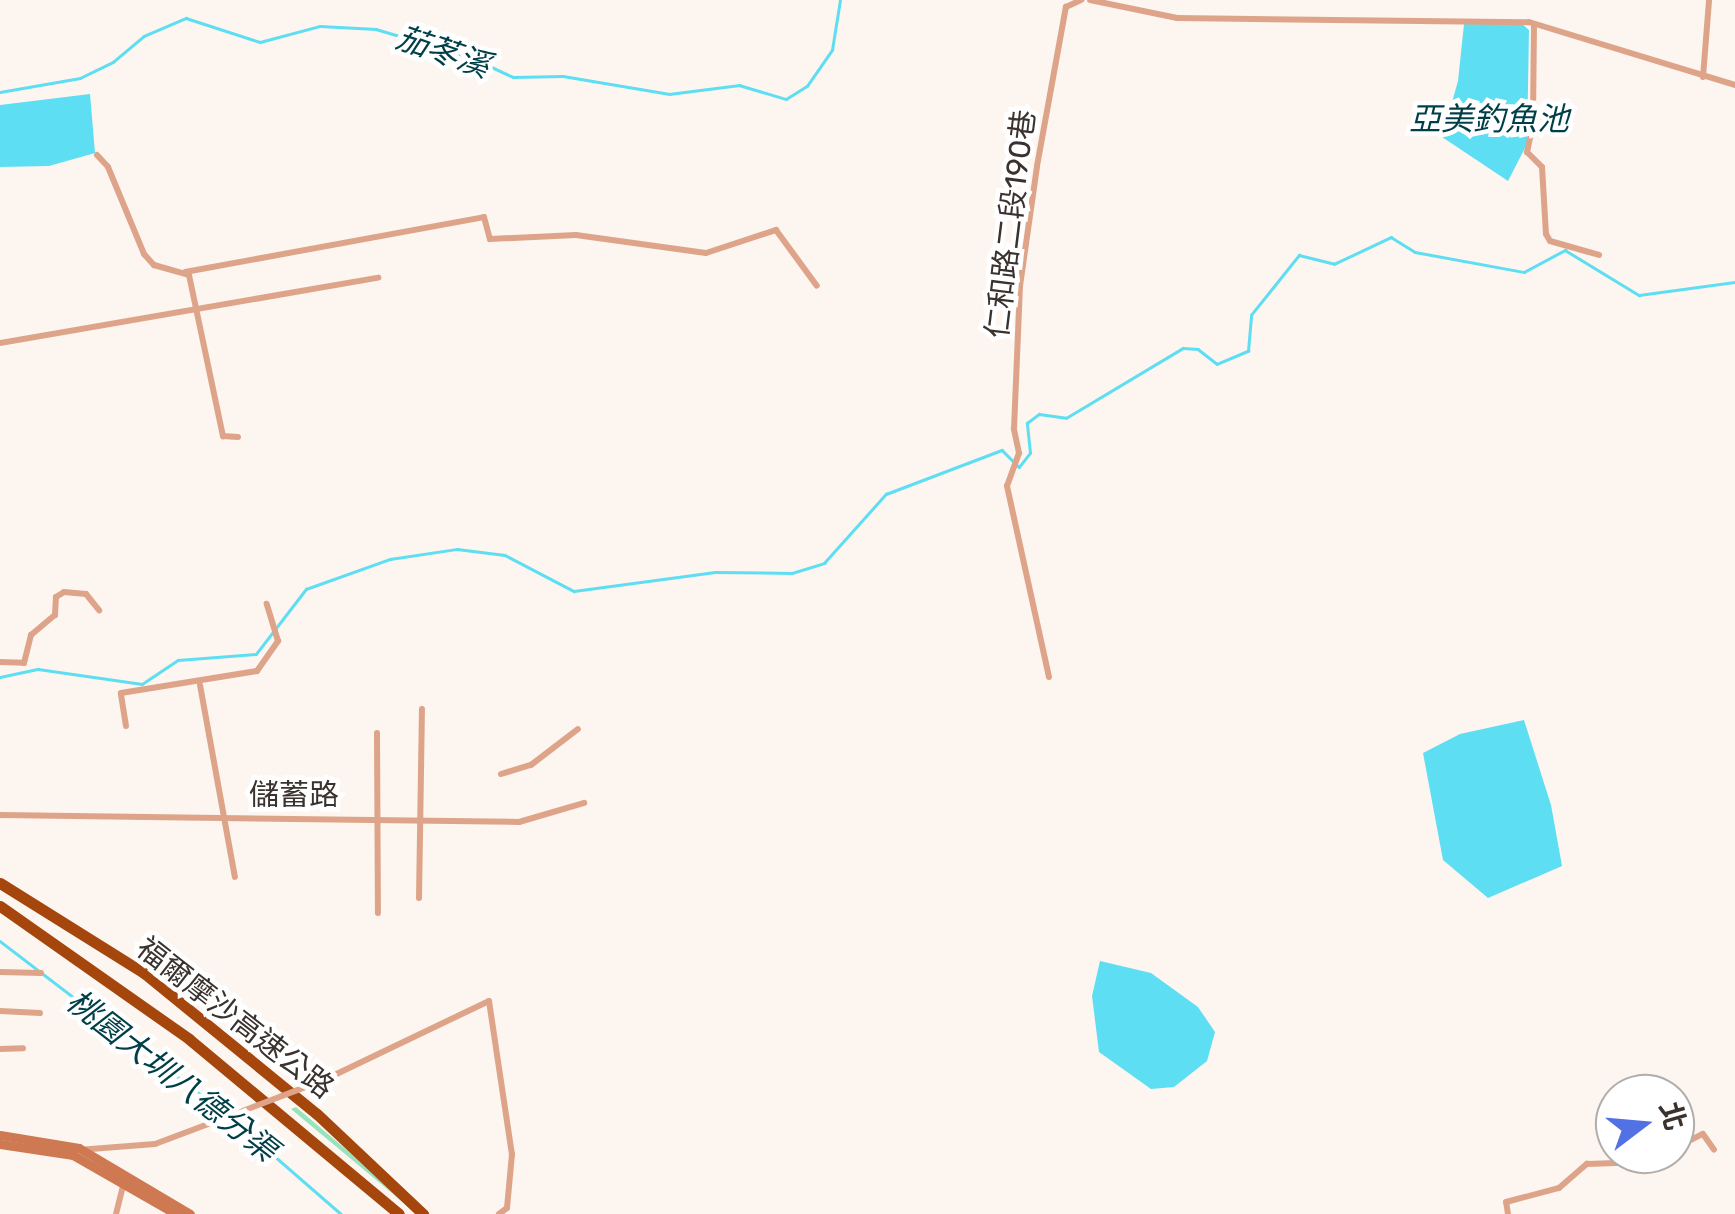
<!DOCTYPE html>
<meta charset="utf-8">
<style>
body{margin:0}
#map{position:relative;width:1735px;height:1214px;overflow:hidden;background:#fdf5f0;font-family:Rubik,"Noto Sans TC",sans-serif}
div>[style]{position:absolute}
[style*='--x']{left:calc(var(--x)*1px);top:calc(var(--y)*1px);width:calc(var(--w)*1px);rotate:calc(var(--a)*1deg)}
.green>*{inset:0;background:#97e3bd}
.water>*{inset:0;background:#5edef2}
.stream>*{height:2.5px;margin:-1.25px;padding:0 1.25px;transform-origin:1.25px;border-radius:1.25px;background:#5edef2}
.street>*{height:6px;margin:-3px;padding:0 3px;transform-origin:3px;border-radius:3px;background:#dea48a}
.secondary>*{height:9px;margin:-4.5px;padding:0 4.5px;transform-origin:4.5px;border-radius:4.5px;background:#ce7952}
.highway>*{height:11px;margin:-5.5px;padding:0 5.5px;transform-origin:5.5px;border-radius:5.5px;background:#a5460d}
.street-bridge>*{height:6px;margin:-3px;padding:0 3px;transform-origin:3px;border-radius:3px;background:#dea48a}
span{translate:-50% -50%;white-space:nowrap;text-align:center;line-height:1.15;-webkit-text-stroke:9px #fff;paint-order:stroke}
.street-label{font-size:30px;color:#3a322e}
.water-label{font-size:32px;color:#003f47;font-style:italic}
.north{position:absolute;left:1595px;top:1074px;width:100px;height:100px;box-sizing:border-box;background:#fff;border:2px solid #b0adab;border-radius:50%;rotate:74deg;font-size:28px;font-weight:700;line-height:40px;text-align:center;color:#3a322e}
.north::after{content:'';display:block;margin:auto;width:35px;height:45px;background:#5171e5;clip-path:polygon(50% 0,100% 100%,50% 72%,0 100%)}
</style>
<div id="map">
<div class="green">
<i style="clip-path:polygon(296px 1107px,349px 1152px,417px 1214px,291px 1109px)"></i>
</div>
<div class="water">
<i style="clip-path:polygon(1464px 24px,1522px 24px,1529px 30px,1527px 144px,1508px 181px,1442px 137px,1458px 81px)"></i>
<i style="clip-path:polygon(90px 94px,95px 153px,49px 166px,0 167px,0 105px)"></i>
<i style="clip-path:polygon(1524px 720px,1551px 805px,1562px 866px,1488px 898px,1443px 860px,1423px 753px,1460px 734px)"></i>
<i style="clip-path:polygon(1100px 961px,1151px 973px,1198px 1007px,1215px 1032px,1207px 1061px,1174px 1087px,1151px 1089px,1099px 1052px,1092px 996px)"></i>
</div>
<div class="stream">
<i style="--x:0;--y:92;--w:81;--a:-9.9"></i>
<i style="--x:80;--y:78;--w:37;--a:-26"></i>
<i style="--x:113;--y:62;--w:40;--a:-40"></i>
<i style="--x:144;--y:36;--w:46;--a:-23.2"></i>
<i style="--x:186;--y:18;--w:78;--a:18"></i>
<i style="--x:260;--y:42;--w:62;--a:-14.9"></i>
<i style="--x:320;--y:26;--w:56;--a:3.1"></i>
<i style="--x:376;--y:29;--w:98;--a:16.6"></i>
<i style="--x:470;--y:57;--w:47;--a:24.9"></i>
<i style="--x:513;--y:77;--w:50;--a:-1.1"></i>
<i style="--x:563;--y:76;--w:108;--a:9.6"></i>
<i style="--x:669;--y:94;--w:71;--a:-7.3"></i>
<i style="--x:739;--y:85;--w:49;--a:16.6"></i>
<i style="--x:786;--y:99;--w:25;--a:-32"></i>
<i style="--x:807;--y:86;--w:44;--a:-55.2"></i>
<i style="--x:832;--y:50;--w:51;--a:-80.9"></i>
<i style="--x:0;--y:677;--w:39;--a:-12"></i>
<i style="--x:38;--y:669;--w:105;--a:8.2"></i>
<i style="--x:142;--y:684;--w:43;--a:-33.7"></i>
<i style="--x:178;--y:660;--w:78;--a:-4.4"></i>
<i style="--x:256;--y:654;--w:82;--a:-52.4"></i>
<i style="--x:306;--y:589;--w:89;--a:-19.7"></i>
<i style="--x:390;--y:559;--w:68;--a:-8.5"></i>
<i style="--x:457;--y:549;--w:48;--a:7.1"></i>
<i style="--x:505;--y:555;--w:78;--a:27.6"></i>
<i style="--x:574;--y:591;--w:142;--a:-7.7"></i>
<i style="--x:715;--y:572;--w:77;--a:0.7"></i>
<i style="--x:792;--y:573;--w:34;--a:-17"></i>
<i style="--x:824;--y:563;--w:93;--a:-48.1"></i>
<i style="--x:886;--y:494;--w:124;--a:-20.8"></i>
<i style="--x:1002;--y:450;--w:24;--a:45"></i>
<i style="--x:1019;--y:467;--w:18;--a:-52"></i>
<i style="--x:1030;--y:453;--w:30;--a:-96"></i>
<i style="--x:1027;--y:423;--w:15;--a:-37"></i>
<i style="--x:1039;--y:414;--w:27;--a:8"></i>
<i style="--x:1066;--y:418;--w:136;--a:-30.9"></i>
<i style="--x:1183;--y:348;--w:15;--a:4"></i>
<i style="--x:1198;--y:349;--w:24;--a:38"></i>
<i style="--x:1217;--y:364;--w:34;--a:-23"></i>
<i style="--x:1248;--y:351;--w:36;--a:-85"></i>
<i style="--x:1251;--y:315;--w:77;--a:-51.3"></i>
<i style="--x:1299;--y:255;--w:36;--a:14"></i>
<i style="--x:1334;--y:264;--w:63;--a:-25.3"></i>
<i style="--x:1391;--y:237;--w:28;--a:32"></i>
<i style="--x:1415;--y:252;--w:111;--a:10.4"></i>
<i style="--x:1524;--y:272;--w:47;--a:-28.2"></i>
<i style="--x:1565;--y:250;--w:87;--a:31.3"></i>
<i style="--x:1639;--y:295;--w:97;--a:-7.7"></i>
<i style="--x:0;--y:941;--w:283;--a:37.4"></i>
<i style="--x:231;--y:1118;--w:146;--a:41.1"></i>
</div>
<div class="street">
<i style="--x:1090;--y:0;--w:89;--a:11.7"></i>
<i style="--x:1177;--y:18;--w:352;--a:0.7"></i>
<i style="--x:1529;--y:22;--w:215;--a:17"></i>
<i style="--x:1534;--y:24;--w:100;--a:90.6"></i>
<i style="--x:1533;--y:124;--w:29;--a:102"></i>
<i style="--x:1527;--y:152;--w:21;--a:45"></i>
<i style="--x:1542;--y:167;--w:67;--a:86.6"></i>
<i style="--x:1546;--y:234;--w:8;--a:60"></i>
<i style="--x:1550;--y:241;--w:51;--a:15.9"></i>
<i style="--x:1703;--y:77;--w:77;--a:-85.5"></i>
<i style="--x:97;--y:155;--w:16;--a:47"></i>
<i style="--x:108;--y:167;--w:94;--a:67.5"></i>
<i style="--x:144;--y:254;--w:15;--a:48"></i>
<i style="--x:154;--y:265;--w:36;--a:16"></i>
<i style="--x:189;--y:275;--w:165;--a:78.1"></i>
<i style="--x:223;--y:436;--w:15;--a:4"></i>
<i style="--x:185;--y:272;--w:304;--a:-10.4"></i>
<i style="--x:484;--y:217;--w:23;--a:75"></i>
<i style="--x:490;--y:239;--w:86;--a:-2.7"></i>
<i style="--x:576;--y:235;--w:131;--a:7.9"></i>
<i style="--x:706;--y:253;--w:74;--a:-18.2"></i>
<i style="--x:776;--y:230;--w:69;--a:53.8"></i>
<i style="--x:0;--y:343;--w:384;--a:-9.8"></i>
<i style="--x:0;--y:662;--w:24;--a:2"></i>
<i style="--x:24;--y:663;--w:29;--a:-76"></i>
<i style="--x:31;--y:635;--w:31;--a:-40"></i>
<i style="--x:55;--y:615;--w:18;--a:-87"></i>
<i style="--x:56;--y:597;--w:9;--a:-32"></i>
<i style="--x:64;--y:592;--w:22;--a:5"></i>
<i style="--x:86;--y:594;--w:21;--a:51"></i>
<i style="--x:1049;--y:677;--w:196;--a:-102.4"></i>
<i style="--x:1007;--y:486;--w:35;--a:-70"></i>
<i style="--x:1019;--y:453;--w:25;--a:-102"></i>
<i style="--x:1014;--y:429;--w:143;--a:-87.6"></i>
<i style="--x:1020;--y:286;--w:121;--a:-81.9"></i>
<i style="--x:1037;--y:166;--w:162;--a:-79.7"></i>
<i style="--x:1066;--y:7;--w:17;--a:-25"></i>
<i style="--x:200;--y:685;--w:195;--a:79.7"></i>
<i style="--x:126;--y:726;--w:33;--a:-99"></i>
<i style="--x:121;--y:693;--w:138;--a:-9.2"></i>
<i style="--x:257;--y:671;--w:37;--a:-55"></i>
<i style="--x:278;--y:641;--w:39;--a:-107"></i>
<i style="--x:377;--y:733;--w:180;--a:89.7"></i>
<i style="--x:501;--y:774;--w:31;--a:-17"></i>
<i style="--x:531;--y:765;--w:59;--a:-37.5"></i>
<i style="--x:0;--y:815;--w:519;--a:0.77"></i>
<i style="--x:519;--y:822;--w:68;--a:-16.3"></i>
<i style="--x:419;--y:898;--w:189;--a:-89.1"></i>
<i style="--x:0;--y:972;--w:41;--a:1.4"></i>
<i style="--x:0;--y:1011;--w:40;--a:2.9"></i>
<i style="--x:0;--y:1049;--w:23;--a:-2"></i>
<i style="--x:324;--y:1080;--w:183;--a:-25.6"></i>
<i style="--x:489;--y:1001;--w:155;--a:81.5"></i>
<i style="--x:512;--y:1154;--w:54;--a:95.3"></i>
<i style="--x:507;--y:1208;--w:10;--a:143"></i>
<i style="--x:1675;--y:1148;--w:31;--a:-27"></i>
<i style="--x:1703;--y:1134;--w:19;--a:55"></i>
<i style="--x:78;--y:1150;--w:77;--a:-4.5"></i>
<i style="--x:155;--y:1144;--w:91;--a:-20.6"></i>
<i style="--x:116;--y:1214;--w:30;--a:-76"></i>
<i style="--x:1508;--y:1214;--w:12;--a:-99"></i>
<i style="--x:1506;--y:1202;--w:55;--a:-14.8"></i>
<i style="--x:1559;--y:1188;--w:37;--a:-41"></i>
<i style="--x:1587;--y:1164;--w:58;--a:-2"></i>
<i style="--x:1645;--y:1162;--w:20;--a:-24"></i>
</div>
<div class="secondary">
<i style="--x:0;--y:1135;--w:80;--a:9.3"></i>
<i style="--x:79;--y:1148;--w:129;--a:30.7"></i>
<i style="--x:0;--y:1144;--w:74;--a:8.6"></i>
<i style="--x:73;--y:1155;--w:119;--a:29.8"></i>
</div>
<div class="highway">
<i style="--x:0;--y:883;--w:170;--a:32"></i>
<i style="--x:144;--y:973;--w:223;--a:39.2"></i>
<i style="--x:317;--y:1114;--w:146;--a:43.3"></i>
<i style="--x:0;--y:906;--w:231;--a:35.1"></i>
<i style="--x:189;--y:1039;--w:273;--a:39.8"></i>
</div>
<div class="street-bridge">
<i style="--x:240;--y:1112;--w:90;--a:-20.9"></i>
</div>
<div class="street-label">
<span style="left:1011px;top:224px;rotate:-83deg">仁和路二段190巷</span>
<span style="left:294px;top:795px">儲蓄路</span>
<span style="left:235px;top:1018px;rotate:38deg">福爾摩沙高速公路</span>
</div>
<div class="water-label">
<span style="left:443px;top:52px;rotate:19deg">茄苳溪</span>
<span style="left:1489px;top:119px">亞美釣魚池</span>
<span style="left:172px;top:1076px;rotate:38deg">桃園大圳八德分渠</span>
</div>
<div class="north">北</div>
</div>
